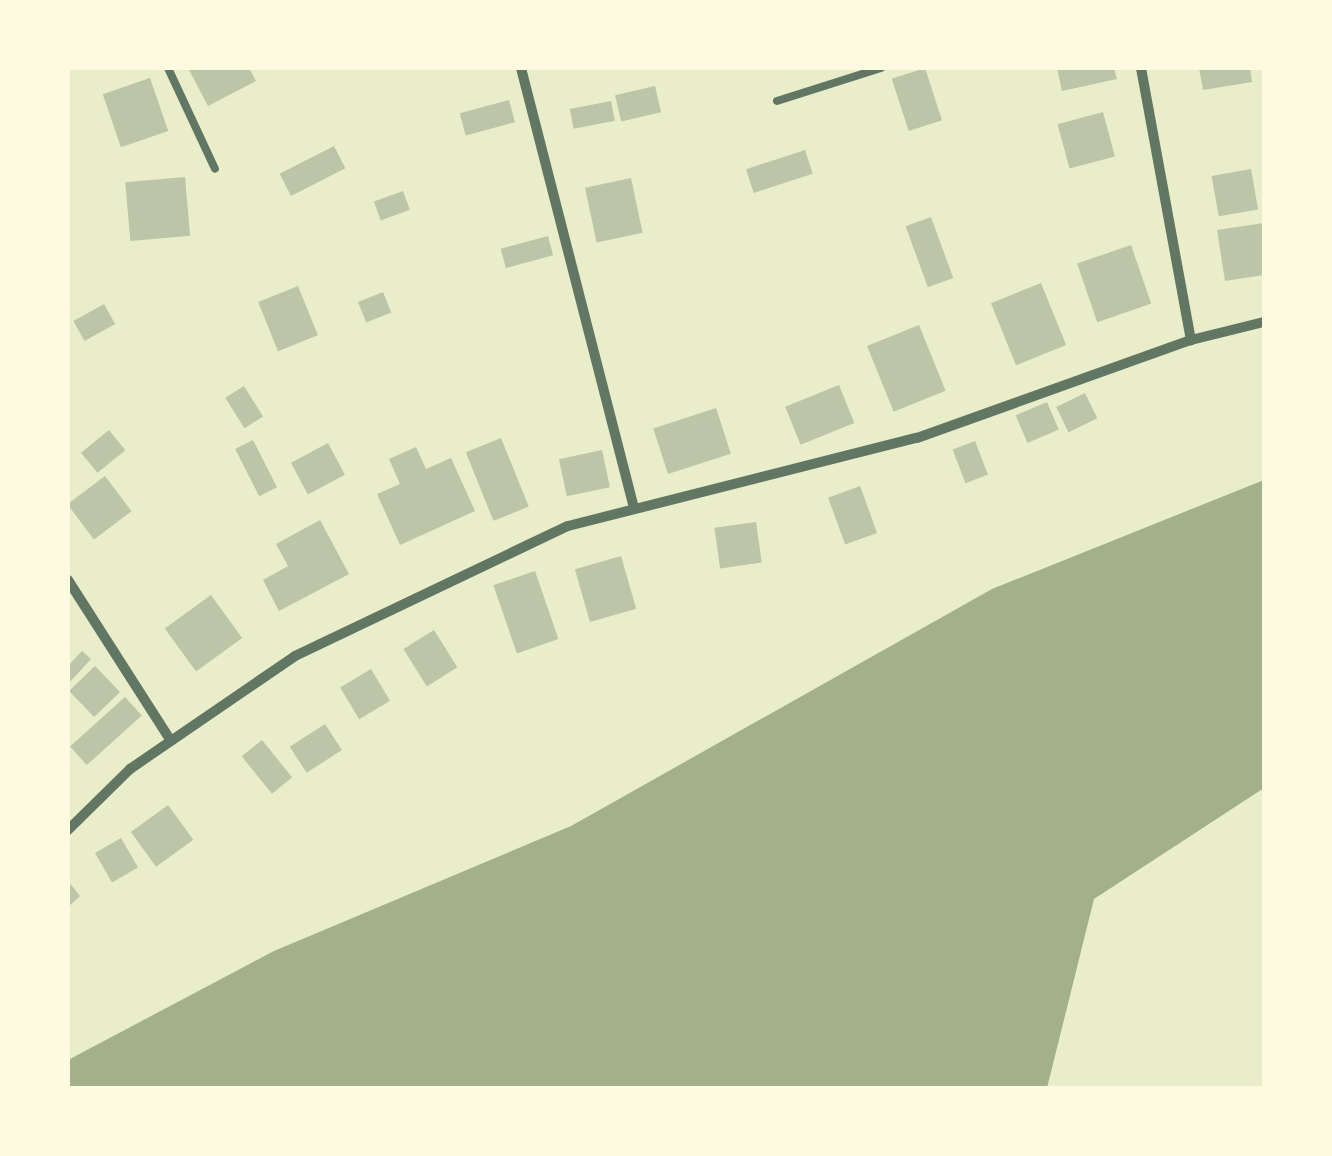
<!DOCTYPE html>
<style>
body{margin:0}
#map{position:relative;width:1332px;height:1156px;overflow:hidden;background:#e9edc9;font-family:"Fira Sans Condensed",sans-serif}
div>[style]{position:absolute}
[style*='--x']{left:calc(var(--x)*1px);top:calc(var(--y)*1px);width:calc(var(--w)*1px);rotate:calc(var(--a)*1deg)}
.water>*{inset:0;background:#a3b18a}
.building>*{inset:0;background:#bcc5a7;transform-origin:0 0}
.service>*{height:8px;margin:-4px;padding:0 4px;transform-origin:4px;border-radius:4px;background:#617663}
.minor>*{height:10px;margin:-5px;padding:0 5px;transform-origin:5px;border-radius:5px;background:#617663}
span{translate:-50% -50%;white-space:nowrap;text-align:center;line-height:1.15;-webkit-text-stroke:8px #fefae0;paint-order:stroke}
.frame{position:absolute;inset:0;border:70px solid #fefae0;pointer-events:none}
</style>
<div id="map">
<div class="water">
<i style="clip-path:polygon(1264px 480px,1264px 788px,1094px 899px,1047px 1088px,68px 1088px,68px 1060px,274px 951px,571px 826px,992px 589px)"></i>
</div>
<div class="building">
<i style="clip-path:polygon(188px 68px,249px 68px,256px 81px,208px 106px)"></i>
<i style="left:925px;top:68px;width:55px;height:35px;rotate:72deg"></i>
<i style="clip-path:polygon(1057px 68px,1114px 68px,1117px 79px,1062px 91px)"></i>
<i style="clip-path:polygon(1199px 68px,1250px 68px,1252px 82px,1203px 90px)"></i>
<i style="left:150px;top:78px;width:56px;height:50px;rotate:71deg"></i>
<i style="left:655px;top:86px;width:27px;height:41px;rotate:77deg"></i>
<i style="left:509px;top:100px;width:23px;height:51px;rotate:75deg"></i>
<i style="left:611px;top:101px;width:20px;height:42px;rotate:79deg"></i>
<i style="left:1103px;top:112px;width:46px;height:47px;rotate:75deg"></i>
<i style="left:334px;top:146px;width:25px;height:61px;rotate:63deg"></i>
<i style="left:805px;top:150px;width:25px;height:62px;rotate:72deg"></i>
<i style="left:1251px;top:169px;width:41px;height:40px;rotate:80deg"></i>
<i style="left:185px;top:177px;width:59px;height:60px;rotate:85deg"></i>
<i style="left:631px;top:178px;width:56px;height:47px;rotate:78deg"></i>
<i style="left:403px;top:191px;width:20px;height:31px;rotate:70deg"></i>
<i style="left:931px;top:217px;width:65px;height:27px;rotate:70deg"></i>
<i style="clip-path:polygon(1264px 223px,1264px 275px,1225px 281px,1217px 230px)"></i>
<i style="left:548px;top:236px;width:20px;height:49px;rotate:75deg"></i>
<i style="left:1131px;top:245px;width:62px;height:57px;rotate:71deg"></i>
<i style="left:1041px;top:283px;width:67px;height:54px;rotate:68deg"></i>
<i style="left:298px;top:286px;width:53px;height:43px;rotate:68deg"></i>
<i style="left:383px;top:292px;width:22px;height:27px;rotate:68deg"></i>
<i style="left:104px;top:304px;width:23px;height:35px;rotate:61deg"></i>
<i style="left:919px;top:325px;width:71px;height:56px;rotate:68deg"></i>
<i style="left:839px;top:385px;width:41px;height:58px;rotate:68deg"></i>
<i style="left:244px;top:386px;width:36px;height:22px;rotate:58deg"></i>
<i style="left:1085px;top:393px;width:28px;height:32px;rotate:64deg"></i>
<i style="left:1047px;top:402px;width:30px;height:34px;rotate:67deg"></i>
<i style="left:716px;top:408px;width:48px;height:66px;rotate:72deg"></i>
<i style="left:109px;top:430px;width:26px;height:36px;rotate:51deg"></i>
<i style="left:501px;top:438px;width:74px;height:38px;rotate:68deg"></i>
<i style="left:253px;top:440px;width:53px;height:20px;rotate:63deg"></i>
<i style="left:975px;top:441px;width:36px;height:24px;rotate:69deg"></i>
<i style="left:328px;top:443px;width:36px;height:42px;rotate:62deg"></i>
<i style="clip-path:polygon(416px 447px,426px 469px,451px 458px,475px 511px,400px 545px,377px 494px,400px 484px,389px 459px)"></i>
<i style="left:602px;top:450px;width:38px;height:44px;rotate:78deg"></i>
<i style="left:105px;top:476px;width:44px;height:47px;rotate:53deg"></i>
<i style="left:860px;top:486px;width:50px;height:34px;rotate:70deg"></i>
<i style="clip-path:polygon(320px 520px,349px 574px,279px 611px,263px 580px,288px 566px,276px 544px)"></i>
<i style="left:756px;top:522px;width:41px;height:42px;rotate:82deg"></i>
<i style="left:621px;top:556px;width:55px;height:48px;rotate:74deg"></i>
<i style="left:535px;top:571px;width:72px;height:44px;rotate:71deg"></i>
<i style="left:211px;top:595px;width:53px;height:57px;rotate:54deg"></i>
<i style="left:434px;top:630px;width:44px;height:36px;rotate:58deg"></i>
<i style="clip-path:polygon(82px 651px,91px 659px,68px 684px,68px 666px)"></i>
<i style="left:95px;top:666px;width:36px;height:36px;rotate:46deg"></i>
<i style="left:371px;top:669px;width:37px;height:36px;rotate:59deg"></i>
<i style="left:125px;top:697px;width:25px;height:74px;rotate:48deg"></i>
<i style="left:325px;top:724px;width:31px;height:42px;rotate:57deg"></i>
<i style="left:262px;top:740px;width:48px;height:26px;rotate:51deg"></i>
<i style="left:168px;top:805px;width:43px;height:46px;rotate:54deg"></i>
<i style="left:121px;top:838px;width:34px;height:30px;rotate:60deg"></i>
<i style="clip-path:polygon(68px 881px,80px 896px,68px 907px)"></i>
</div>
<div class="service">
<i style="--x:168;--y:68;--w:111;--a:65"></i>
<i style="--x:777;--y:101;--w:109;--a:-17.6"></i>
</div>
<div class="minor">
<i style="--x:521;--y:68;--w:453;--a:75.6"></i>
<i style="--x:1141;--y:68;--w:277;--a:79.6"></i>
<i style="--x:68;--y:580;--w:191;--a:57.4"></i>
<i style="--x:68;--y:830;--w:87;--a:-44.5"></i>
<i style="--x:130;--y:769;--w:200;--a:-34.4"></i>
<i style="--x:295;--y:656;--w:302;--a:-25.5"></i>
<i style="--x:568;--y:526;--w:360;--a:-14.2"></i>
<i style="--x:917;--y:438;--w:291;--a:-19.7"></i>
<i style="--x:1191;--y:340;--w:75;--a:-13.9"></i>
</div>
<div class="frame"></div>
</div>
